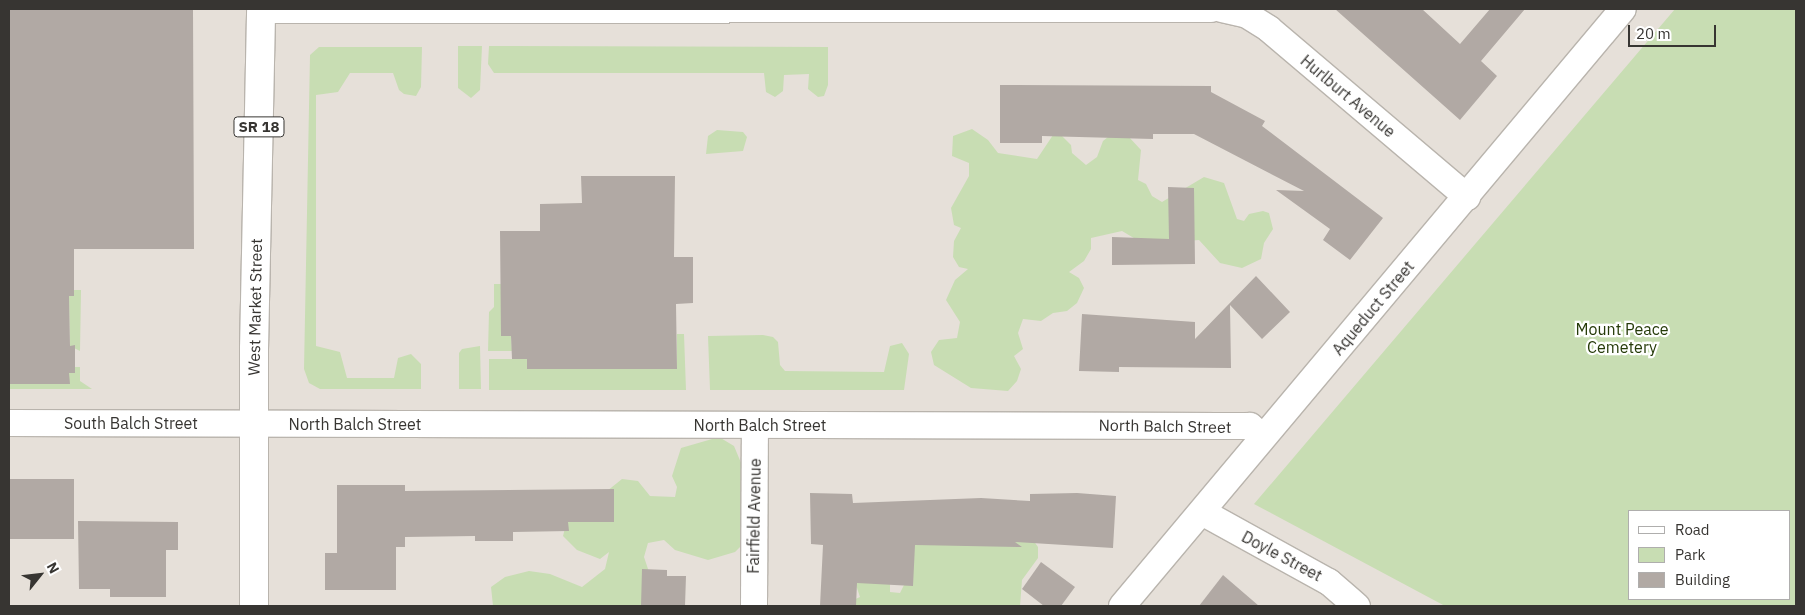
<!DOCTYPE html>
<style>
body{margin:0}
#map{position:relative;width:1805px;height:615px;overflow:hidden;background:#e6e0d9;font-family:"IBM Plex Sans",sans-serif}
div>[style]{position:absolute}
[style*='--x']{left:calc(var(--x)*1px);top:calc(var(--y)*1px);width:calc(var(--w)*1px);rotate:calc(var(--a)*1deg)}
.green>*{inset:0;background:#c8ddb3}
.building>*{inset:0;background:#b1a9a4;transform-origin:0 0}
.roads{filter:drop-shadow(1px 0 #b9b4ad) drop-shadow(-1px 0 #b9b4ad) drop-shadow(0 1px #b9b4ad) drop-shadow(0 -1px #b9b4ad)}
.minor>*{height:26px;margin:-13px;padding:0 13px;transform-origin:13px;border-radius:13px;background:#fff}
.primary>*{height:28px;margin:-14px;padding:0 14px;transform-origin:14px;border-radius:14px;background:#fff}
span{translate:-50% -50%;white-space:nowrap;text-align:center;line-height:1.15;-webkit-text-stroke:4.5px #fff;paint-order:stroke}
.shield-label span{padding:1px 4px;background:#fff;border:1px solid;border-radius:4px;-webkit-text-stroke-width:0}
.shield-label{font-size:15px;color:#373532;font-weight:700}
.street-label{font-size:16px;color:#373532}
.park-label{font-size:16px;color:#263b09}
.frame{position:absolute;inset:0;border:10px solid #373532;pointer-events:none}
.legend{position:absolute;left:1628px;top:510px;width:162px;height:90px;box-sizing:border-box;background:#fff;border:1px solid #afaead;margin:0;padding:6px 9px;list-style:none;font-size:15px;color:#373532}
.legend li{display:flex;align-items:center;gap:10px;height:25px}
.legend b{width:25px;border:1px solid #afaead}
.north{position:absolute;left:15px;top:550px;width:50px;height:50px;-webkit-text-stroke:4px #fff;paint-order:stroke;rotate:61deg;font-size:14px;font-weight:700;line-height:20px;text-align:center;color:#373532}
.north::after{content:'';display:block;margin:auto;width:18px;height:22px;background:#373532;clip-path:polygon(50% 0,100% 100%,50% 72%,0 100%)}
.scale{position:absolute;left:1628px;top:25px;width:88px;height:22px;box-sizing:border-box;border:2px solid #373532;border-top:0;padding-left:6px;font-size:15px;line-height:18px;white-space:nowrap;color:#373532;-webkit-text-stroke:4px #fff;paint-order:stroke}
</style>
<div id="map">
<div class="green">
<i style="clip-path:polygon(evenodd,1675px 9px,1796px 9px,1796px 606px,1445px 606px,1254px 504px,1675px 9px,1629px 511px,1789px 511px,1789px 599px,1629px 599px,1629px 511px)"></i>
<i style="clip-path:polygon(458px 46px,482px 46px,480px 90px,471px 98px,458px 88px)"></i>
<i style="clip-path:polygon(489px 46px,828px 47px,828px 85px,824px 96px,818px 97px,808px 89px,809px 74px,784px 75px,783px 91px,775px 97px,766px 92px,764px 73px,494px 73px,488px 64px)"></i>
<i style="clip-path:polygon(319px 47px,422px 47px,421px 87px,416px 96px,404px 94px,399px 90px,393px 73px,350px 73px,338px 92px,316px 95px,316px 346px,340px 352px,347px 378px,394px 378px,398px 358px,411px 354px,421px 364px,421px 389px,320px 389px,309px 383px,304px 369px,310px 55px)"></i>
<i style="clip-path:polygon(972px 129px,988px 140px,998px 153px,1037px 159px,1053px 135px,1060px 134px,1071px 145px,1072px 153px,1086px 165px,1097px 157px,1103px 141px,1113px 133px,1128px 136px,1141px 150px,1138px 180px,1146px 184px,1152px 196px,1162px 202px,1204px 177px,1224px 183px,1237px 219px,1244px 221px,1249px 214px,1263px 211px,1269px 213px,1273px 229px,1264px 243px,1261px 259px,1242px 268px,1220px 263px,1199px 240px,1144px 244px,1122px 231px,1091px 238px,1091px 249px,1084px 261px,1069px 272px,1079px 278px,1084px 288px,1077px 303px,1067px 311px,1053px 313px,1041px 321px,1023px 319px,1018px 333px,1023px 349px,1014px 356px,1021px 369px,1017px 381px,1008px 391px,971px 388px,934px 365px,931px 352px,939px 340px,957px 338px,960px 322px,946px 300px,955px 280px,968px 269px,959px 267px,953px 257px,954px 241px,961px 228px,954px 225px,951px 208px,969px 176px,969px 163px,952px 156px,953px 136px)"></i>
<i style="clip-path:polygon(717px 130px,743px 132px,747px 137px,743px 151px,706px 154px,708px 136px)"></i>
<i style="clip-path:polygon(494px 284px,501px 284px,501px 336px,511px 336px,512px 351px,488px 351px,489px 312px,494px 307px)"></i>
<i style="clip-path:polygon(74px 290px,81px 290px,80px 351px,70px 346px,69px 296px,74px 296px)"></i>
<i style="clip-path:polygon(677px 334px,684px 334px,686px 390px,489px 390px,489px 359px,527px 359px,528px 369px,677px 369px)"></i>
<i style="clip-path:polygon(763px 335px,773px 337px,778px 342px,780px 365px,785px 371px,884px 372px,890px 346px,902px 343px,909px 354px,904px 390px,710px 390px,708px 336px)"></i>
<i style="clip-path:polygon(480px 346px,481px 389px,459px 389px,459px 353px,462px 349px)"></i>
<i style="clip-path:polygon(75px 367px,80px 367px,80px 381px,92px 389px,9px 389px,10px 376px,11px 384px,69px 384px,69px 373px,75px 373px)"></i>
<i style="clip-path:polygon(719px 437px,734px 446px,744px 470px,747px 540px,735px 552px,708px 560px,675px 550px,664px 540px,648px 543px,644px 557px,650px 575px,644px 606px,493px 606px,491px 587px,505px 577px,529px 571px,550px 574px,582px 587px,605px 569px,609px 552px,600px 559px,577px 550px,563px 536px,566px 524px,622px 479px,638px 481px,650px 496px,675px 497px,677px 487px,672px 476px,681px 448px)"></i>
<i style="clip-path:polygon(1028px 533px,1038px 547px,1038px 558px,1022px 580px,1020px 606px,852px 606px,851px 601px,860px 597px,853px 576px,890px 581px,890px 592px,900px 593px,906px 581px,908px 545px)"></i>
</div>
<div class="building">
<i style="clip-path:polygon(9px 9px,193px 9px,194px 249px,74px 249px,74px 296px,69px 296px,70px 346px,75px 345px,75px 373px,69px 373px,70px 384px,10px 384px)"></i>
<i style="clip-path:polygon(1335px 9px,1422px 9px,1460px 44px,1490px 9px,1525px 9px,1481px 61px,1497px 76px,1460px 120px)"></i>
<i style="clip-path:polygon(1000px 85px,1211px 86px,1211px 92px,1265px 121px,1262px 126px,1383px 218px,1350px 260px,1323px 240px,1330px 229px,1276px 190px,1304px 191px,1194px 134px,1153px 134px,1153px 139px,1042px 136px,1042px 143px,1000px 143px)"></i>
<i style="clip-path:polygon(581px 176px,675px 176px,674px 257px,693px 257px,693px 303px,676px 304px,677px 369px,527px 369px,527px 359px,512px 359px,511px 336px,501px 336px,500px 231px,540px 231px,540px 204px,582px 203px)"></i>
<i style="clip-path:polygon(1168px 187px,1194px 188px,1195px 264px,1112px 265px,1112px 237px,1169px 239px)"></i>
<i style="clip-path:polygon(1256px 276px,1290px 312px,1262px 339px,1230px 305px,1231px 368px,1119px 367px,1119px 372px,1079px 371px,1082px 314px,1195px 322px,1195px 339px)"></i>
<i style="left:9px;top:479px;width:65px;height:60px"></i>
<i style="clip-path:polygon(337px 485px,405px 485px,405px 491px,614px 489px,614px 522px,568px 522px,569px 531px,513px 532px,513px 541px,475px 541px,475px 536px,405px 537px,405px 547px,396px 547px,396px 590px,325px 590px,325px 553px,337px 553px)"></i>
<i style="clip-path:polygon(810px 493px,852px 494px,853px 503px,981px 498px,1030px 501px,1030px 494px,1077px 493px,1116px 496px,1113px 548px,1015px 542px,1022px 547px,915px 545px,913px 586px,857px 583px,856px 606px,820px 606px,823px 545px,811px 544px)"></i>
<i style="clip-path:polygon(78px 521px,178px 522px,178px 550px,166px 550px,166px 597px,110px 597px,110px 589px,79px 589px)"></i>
<i style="clip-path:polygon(1041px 562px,1075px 587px,1061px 606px,1044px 606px,1022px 589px)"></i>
<i style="clip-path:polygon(642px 569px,667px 570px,667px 576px,686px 576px,685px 606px,641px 606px)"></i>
<i style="clip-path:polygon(1223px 575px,1259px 606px,1199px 606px)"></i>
</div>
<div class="roads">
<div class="minor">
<i style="--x:1222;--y:9;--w:26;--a:13"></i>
<i style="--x:1247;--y:15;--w:26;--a:32"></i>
<i style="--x:1269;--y:29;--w:260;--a:40.3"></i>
<i style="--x:261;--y:10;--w:950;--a:-0.06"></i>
<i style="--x:9;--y:423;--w:1214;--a:0.14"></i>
<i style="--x:1223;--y:426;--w:27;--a:0"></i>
<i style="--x:1250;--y:426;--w:17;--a:40"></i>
<i style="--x:1202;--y:512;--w:145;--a:28.9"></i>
<i style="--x:1329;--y:582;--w:37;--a:41"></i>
<i style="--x:754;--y:606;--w:181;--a:-89.7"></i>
<i style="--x:1122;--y:606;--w:779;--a:-50"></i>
</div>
<div class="primary">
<i style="--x:254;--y:606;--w:257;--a:-90"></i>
<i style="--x:254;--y:349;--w:340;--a:-88.8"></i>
</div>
</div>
<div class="shield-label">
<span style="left:259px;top:127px">SR 18</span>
</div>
<div class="street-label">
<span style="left:1348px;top:96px;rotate:40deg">Hurlburt Avenue</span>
<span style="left:255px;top:307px;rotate:-89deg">West Market Street</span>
<span style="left:1373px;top:308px;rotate:-50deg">Aqueduct Street</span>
<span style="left:131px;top:423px">South Balch Street</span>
<span style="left:355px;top:424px">North Balch Street</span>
<span style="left:760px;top:425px">North Balch Street</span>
<span style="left:1165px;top:426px;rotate:1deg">North Balch Street</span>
<span style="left:754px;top:516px;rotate:-89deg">Fairfield Avenue</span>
<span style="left:1282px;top:556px;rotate:28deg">Doyle Street</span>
</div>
<div class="park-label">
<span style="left:1622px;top:338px">Mount Peace<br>Cemetery</span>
</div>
<div class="frame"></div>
<ul class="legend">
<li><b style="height:6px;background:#fff"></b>Road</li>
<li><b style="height:14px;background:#c8ddb3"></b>Park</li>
<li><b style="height:14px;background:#b1a9a4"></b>Building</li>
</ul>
<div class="north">N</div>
<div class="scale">20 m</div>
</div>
